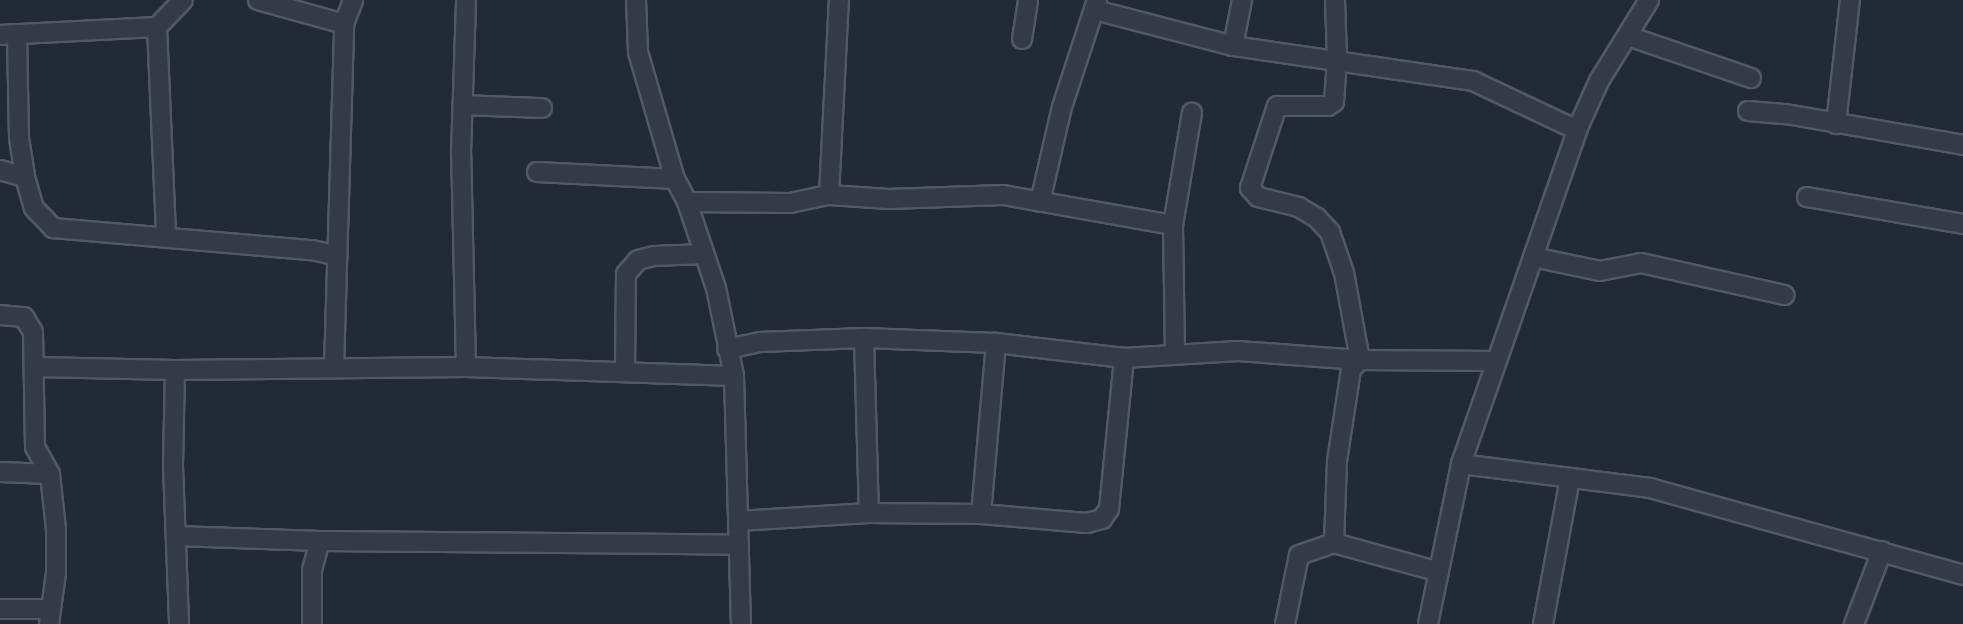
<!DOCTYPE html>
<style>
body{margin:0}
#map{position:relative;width:1963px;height:624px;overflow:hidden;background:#212a35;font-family:Barlow,sans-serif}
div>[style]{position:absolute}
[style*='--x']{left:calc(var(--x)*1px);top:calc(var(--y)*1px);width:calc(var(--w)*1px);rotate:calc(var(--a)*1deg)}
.roads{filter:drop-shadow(2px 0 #525964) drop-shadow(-2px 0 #525964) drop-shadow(0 2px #525964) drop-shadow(0 -2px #525964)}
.minor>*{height:18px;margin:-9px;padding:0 9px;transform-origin:9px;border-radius:9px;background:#343b46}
span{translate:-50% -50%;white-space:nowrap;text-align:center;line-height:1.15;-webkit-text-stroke:5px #1a212a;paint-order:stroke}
</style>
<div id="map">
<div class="roads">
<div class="minor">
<i style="--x:258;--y:0;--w:89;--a:15.6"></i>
<i style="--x:344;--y:24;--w:26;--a:-69"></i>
<i style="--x:636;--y:0;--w:52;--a:87.8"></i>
<i style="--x:638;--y:52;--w:132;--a:73.8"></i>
<i style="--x:675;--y:179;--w:26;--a:62"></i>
<i style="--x:687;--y:202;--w:91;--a:71.4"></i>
<i style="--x:716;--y:288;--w:90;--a:78.4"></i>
<i style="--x:734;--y:376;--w:248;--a:88.4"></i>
<i style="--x:1095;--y:10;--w:143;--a:14.6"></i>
<i style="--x:1233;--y:46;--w:243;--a:8.3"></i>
<i style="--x:1473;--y:81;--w:115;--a:25.2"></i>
<i style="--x:157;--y:27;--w:209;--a:87.5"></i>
<i style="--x:17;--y:34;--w:104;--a:88.9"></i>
<i style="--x:19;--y:138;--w:39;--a:81"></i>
<i style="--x:25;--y:177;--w:32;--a:74"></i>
<i style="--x:34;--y:208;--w:28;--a:46"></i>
<i style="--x:53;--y:228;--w:260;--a:4.9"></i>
<i style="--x:312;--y:250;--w:26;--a:13"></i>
<i style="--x:0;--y:35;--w:157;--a:-2.9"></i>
<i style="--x:157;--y:27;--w:37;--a:-46"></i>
<i style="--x:1628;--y:36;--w:130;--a:18.9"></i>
<i style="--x:1022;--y:39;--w:39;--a:-81"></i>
<i style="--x:1233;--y:46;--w:47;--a:-78.9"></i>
<i style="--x:463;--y:105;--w:79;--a:2.2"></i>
<i style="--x:1748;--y:111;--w:38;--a:5"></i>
<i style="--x:1786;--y:114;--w:180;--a:9.9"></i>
<i style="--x:1836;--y:124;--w:125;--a:-83.6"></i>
<i style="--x:0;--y:170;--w:26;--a:16"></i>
<i style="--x:537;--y:172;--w:138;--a:2.9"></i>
<i style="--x:829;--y:195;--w:195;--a:-87.1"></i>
<i style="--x:1807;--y:197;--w:158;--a:9.8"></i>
<i style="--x:687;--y:202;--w:103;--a:0.6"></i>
<i style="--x:790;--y:203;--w:40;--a:-12"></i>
<i style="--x:829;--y:195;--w:60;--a:3.8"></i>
<i style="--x:889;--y:199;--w:114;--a:-2"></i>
<i style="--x:1003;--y:195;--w:173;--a:10"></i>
<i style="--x:1040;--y:202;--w:98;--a:-77"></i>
<i style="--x:1062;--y:107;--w:113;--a:-71.9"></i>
<i style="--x:1533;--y:257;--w:68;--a:11.8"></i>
<i style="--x:1600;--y:271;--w:42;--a:-11"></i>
<i style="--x:1641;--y:263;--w:147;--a:12.6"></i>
<i style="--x:0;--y:315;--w:24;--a:5"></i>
<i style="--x:24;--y:317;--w:17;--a:59"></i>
<i style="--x:33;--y:332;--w:115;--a:89"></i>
<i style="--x:35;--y:447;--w:31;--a:61"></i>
<i style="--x:50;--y:474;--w:55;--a:83.8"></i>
<i style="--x:56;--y:529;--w:44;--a:90"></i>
<i style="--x:56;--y:573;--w:51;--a:97.8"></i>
<i style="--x:864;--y:338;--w:175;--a:88.4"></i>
<i style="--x:727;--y:349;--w:34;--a:-12"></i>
<i style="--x:760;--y:342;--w:104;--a:-2.2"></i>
<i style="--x:864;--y:338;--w:132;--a:2.2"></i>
<i style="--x:996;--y:343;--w:129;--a:6.7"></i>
<i style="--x:1124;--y:358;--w:114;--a:-3.5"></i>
<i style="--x:1238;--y:351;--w:122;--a:4.2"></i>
<i style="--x:1360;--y:360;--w:136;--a:0.4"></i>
<i style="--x:1175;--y:354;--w:129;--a:-90.9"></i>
<i style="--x:1173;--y:225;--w:114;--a:-80.4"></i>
<i style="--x:36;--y:367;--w:139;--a:1.2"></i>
<i style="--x:175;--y:370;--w:291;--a:-0.6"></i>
<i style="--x:466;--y:367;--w:268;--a:1.9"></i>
<i style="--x:466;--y:367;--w:214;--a:-91.3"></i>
<i style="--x:461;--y:153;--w:153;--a:-88.1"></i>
<i style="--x:334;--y:368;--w:344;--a:-88.3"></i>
<i style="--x:175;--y:370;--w:96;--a:91.2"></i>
<i style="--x:173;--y:466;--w:158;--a:87.8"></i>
<i style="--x:625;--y:370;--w:96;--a:-89.4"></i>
<i style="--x:626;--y:274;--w:18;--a:-49"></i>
<i style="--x:638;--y:260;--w:16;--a:-14"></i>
<i style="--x:654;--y:256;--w:50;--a:-2.3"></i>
<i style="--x:1461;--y:464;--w:191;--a:7.2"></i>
<i style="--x:1650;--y:488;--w:325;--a:15.5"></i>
<i style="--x:0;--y:472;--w:50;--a:2.3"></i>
<i style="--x:981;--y:514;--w:172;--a:-85"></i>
<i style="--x:738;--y:521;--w:131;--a:-3.5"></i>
<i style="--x:869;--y:513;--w:112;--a:0.5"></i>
<i style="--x:981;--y:514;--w:106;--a:4.9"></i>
<i style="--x:1087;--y:523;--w:16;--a:-15"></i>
<i style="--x:1102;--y:519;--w:12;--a:-55"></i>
<i style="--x:1109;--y:509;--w:152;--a:-84.3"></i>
<i style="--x:176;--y:536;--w:144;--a:2"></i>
<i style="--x:320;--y:541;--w:419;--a:0.5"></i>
<i style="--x:1334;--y:543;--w:109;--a:15.4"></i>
<i style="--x:0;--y:609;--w:49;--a:0"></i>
<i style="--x:312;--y:624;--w:54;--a:-90"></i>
<i style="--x:312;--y:570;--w:30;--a:-75"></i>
<i style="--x:1285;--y:624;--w:70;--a:-78.5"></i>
<i style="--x:1299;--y:555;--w:37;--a:-19"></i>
<i style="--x:1334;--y:543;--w:82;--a:-87.9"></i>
<i style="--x:1337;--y:461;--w:93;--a:-81.3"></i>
<i style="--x:1351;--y:369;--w:13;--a:-45"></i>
<i style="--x:1360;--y:360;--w:88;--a:-100.4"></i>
<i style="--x:1344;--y:273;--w:43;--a:-108.9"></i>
<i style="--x:1330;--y:232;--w:19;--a:-133"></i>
<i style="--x:1317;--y:218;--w:21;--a:-149"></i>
<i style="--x:1299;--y:207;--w:42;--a:-166.3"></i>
<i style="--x:1258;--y:197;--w:12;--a:-132"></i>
<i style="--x:1250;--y:188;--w:86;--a:-71.8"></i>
<i style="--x:1277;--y:106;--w:51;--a:0"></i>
<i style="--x:1328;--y:106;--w:7;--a:-34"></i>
<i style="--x:1334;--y:102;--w:42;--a:-85.9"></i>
<i style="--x:1337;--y:60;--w:60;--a:-91.9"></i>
<i style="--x:1428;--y:624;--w:163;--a:-78.3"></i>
<i style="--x:1461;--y:464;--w:354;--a:-70.8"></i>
<i style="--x:1577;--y:130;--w:54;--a:-65.8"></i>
<i style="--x:1599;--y:81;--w:95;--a:-58.3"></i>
<i style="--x:1543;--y:624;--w:148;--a:-79.5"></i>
<i style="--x:1854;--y:624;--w:78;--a:-69"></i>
</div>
</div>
</div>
